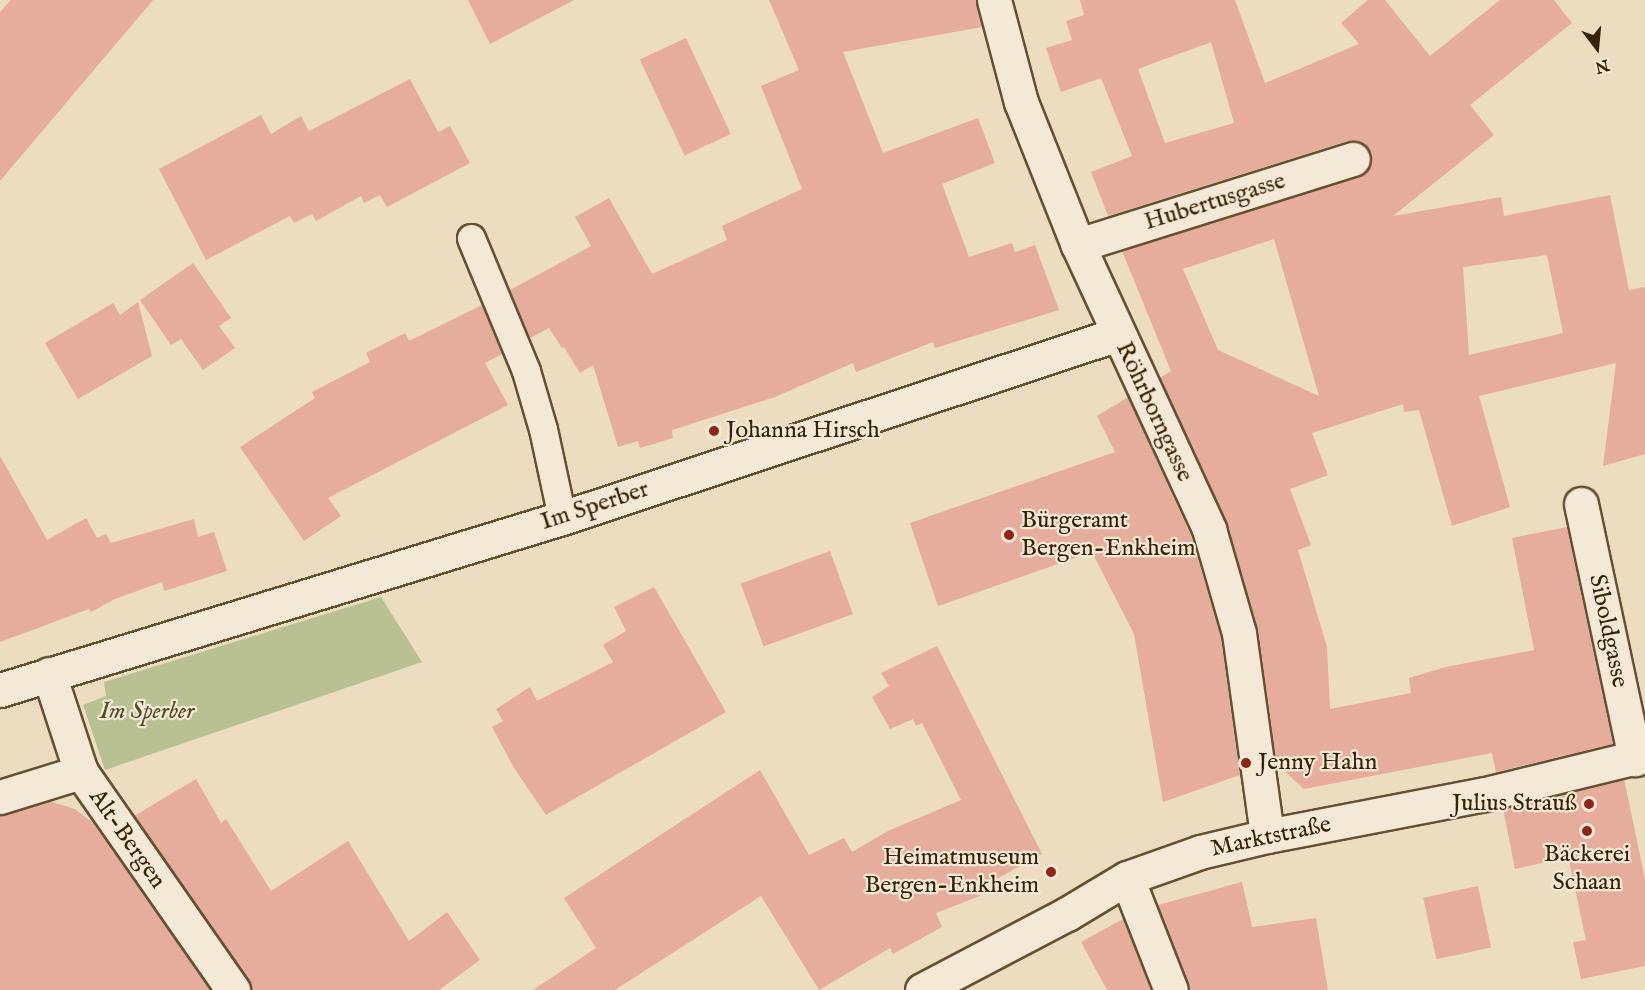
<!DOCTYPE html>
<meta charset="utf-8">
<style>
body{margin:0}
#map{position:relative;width:1645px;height:990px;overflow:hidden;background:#edddc0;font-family:"IM FELL English",serif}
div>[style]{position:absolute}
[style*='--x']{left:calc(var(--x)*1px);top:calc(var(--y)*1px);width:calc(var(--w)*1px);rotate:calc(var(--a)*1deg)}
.green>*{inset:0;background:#b9c192}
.building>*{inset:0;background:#e6ac9c;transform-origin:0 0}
.roads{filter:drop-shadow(2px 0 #655030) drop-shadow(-2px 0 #655030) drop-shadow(0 2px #655030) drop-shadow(0 -2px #655030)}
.service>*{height:27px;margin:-13.5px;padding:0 13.5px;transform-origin:13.5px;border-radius:13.5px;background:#f3e9d6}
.minor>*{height:33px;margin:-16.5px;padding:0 16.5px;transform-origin:16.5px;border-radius:16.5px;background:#f3e9d6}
.tertiary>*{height:33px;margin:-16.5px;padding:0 16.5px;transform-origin:16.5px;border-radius:16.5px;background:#f3e9d6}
.dots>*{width:16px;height:16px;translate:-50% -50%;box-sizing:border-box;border:3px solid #f3e9d6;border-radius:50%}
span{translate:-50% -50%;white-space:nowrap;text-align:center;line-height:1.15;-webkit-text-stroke:4.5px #f3e9d6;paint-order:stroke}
.street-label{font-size:24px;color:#382100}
.poi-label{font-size:24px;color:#382100}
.left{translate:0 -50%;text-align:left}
.right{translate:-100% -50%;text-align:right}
.park-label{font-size:24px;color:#584924;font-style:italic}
.north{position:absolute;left:1567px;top:18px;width:60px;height:60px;-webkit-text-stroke:4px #f3e9d6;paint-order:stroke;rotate:164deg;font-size:16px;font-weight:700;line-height:24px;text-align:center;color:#382100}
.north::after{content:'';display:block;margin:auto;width:21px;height:27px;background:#382100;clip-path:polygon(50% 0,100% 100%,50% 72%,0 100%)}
</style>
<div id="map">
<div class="green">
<i style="clip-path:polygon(381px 597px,422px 662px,105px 770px,83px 705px,106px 696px,104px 682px)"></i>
</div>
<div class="building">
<i style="clip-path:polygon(11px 0,153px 0,0 181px,0 12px)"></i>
<i style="clip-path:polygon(468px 0,574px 0,490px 44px)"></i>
<i style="clip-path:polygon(769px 0,976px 0,982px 27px,843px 52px,883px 153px,978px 118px,995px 163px,942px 184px,969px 257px,1012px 243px,1015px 252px,1035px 245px,1059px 310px,935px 348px,933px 342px,856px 372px,853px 363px,775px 397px,672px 430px,673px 438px,640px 448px,638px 441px,618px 447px,593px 365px,580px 373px,564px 347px,562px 348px,549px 328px,530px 338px,510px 290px,591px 246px,575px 217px,609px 198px,652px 274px,727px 240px,722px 226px,802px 189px,761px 86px,799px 70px)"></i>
<i style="clip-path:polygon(evenodd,1080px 0,1235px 0,1265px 83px,1359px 44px,1341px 23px,1368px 0,1385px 0,1430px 56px,1500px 0,1554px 0,1572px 23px,1470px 105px,1494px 135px,1393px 216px,1501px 197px,1504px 216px,1610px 195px,1629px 290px,1645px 287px,1645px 454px,1603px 466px,1616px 363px,1479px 396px,1510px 507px,1452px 526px,1419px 410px,1404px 412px,1403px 404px,1312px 433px,1328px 475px,1290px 489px,1311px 545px,1298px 550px,1327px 647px,1330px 709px,1411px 693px,1409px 678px,1446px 667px,1534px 650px,1512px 538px,1567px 527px,1613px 744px,1496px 772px,1492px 753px,1304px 789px,1276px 763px,1258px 630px,1227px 524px,1160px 378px,1171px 371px,1122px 251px,1359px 177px,1367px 171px,1371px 164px,1371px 154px,1365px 145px,1357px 141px,1347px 141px,1108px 216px,1091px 172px,1132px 156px,1101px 78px,1061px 92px,1046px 48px,1072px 40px,1066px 21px,1084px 15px,1080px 0,1211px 42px,1234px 123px,1165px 143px,1138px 69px,1211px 42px,1080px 0,1274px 239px,1319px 396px,1218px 350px,1183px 269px,1274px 239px,1080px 0,1547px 255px,1563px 333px,1469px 355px,1463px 267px,1547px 255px)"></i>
<i style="left:686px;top:38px;width:106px;height:51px;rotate:65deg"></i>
<i style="clip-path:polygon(410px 79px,438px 132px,450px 126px,470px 163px,387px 207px,380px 195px,364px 203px,361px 196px,316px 221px,312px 214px,294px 223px,290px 216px,206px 260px,159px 169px,261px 115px,271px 134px,301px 116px,309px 131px)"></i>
<i style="clip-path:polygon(193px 263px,231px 318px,219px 326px,235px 348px,203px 370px,181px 339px,171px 345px,140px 300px)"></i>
<i style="clip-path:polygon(138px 302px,152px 356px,78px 399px,45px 343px,113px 303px,120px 315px)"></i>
<i style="clip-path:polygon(482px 305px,502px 354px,485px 363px,508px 405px,328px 498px,341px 516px,304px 541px,240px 447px,315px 398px,312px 392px,370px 362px,366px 353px,405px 333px,409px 341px)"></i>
<i style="clip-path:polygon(1128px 397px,1191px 536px,1221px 637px,1240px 775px,1163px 802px,1134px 634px,1092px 552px,938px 606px,910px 523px,1115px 452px,1097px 416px)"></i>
<i style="clip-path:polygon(0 456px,47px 540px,86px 518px,97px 538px,106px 534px,111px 543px,194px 519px,198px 537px,214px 532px,227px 571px,164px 591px,162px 582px,115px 599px,91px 612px,89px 609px,0 642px)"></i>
<i style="left:830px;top:551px;width:67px;height:95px;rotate:70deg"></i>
<i style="clip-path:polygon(654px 587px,726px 712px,546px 815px,514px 768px,492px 727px,503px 721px,496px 709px,530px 687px,537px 701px,613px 662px,603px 645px,626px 631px,614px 607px)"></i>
<i style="clip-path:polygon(937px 646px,1042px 854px,977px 890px,980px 896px,936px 913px,942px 927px,893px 954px,890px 948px,819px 990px,761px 896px,615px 990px,533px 990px,596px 948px,564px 898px,760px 770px,809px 855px,844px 838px,852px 852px,888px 831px,961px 800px,922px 723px,916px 726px,913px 719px,890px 729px,872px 697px,889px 686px,881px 673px)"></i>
<i style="clip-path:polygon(196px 779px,221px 823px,226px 819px,271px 891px,348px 841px,409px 941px,447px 912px,480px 960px,439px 990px,251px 990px,248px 979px,134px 816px)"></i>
<i style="clip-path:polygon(1624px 779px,1645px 879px,1645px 966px,1581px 979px,1573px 942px,1586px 940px,1568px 857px,1515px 869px,1503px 809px)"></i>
<i style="clip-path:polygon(49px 801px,75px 809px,93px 823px,210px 990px,0 990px,0 815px)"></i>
<i style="clip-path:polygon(1242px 882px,1252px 927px,1316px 918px,1328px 990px,1189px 990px,1158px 905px)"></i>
<i style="left:1478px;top:886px;width:63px;height:56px;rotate:78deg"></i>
<i style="clip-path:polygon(1123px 919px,1151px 990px,1107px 990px,1081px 942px)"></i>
</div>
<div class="roads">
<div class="service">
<i style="--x:471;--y:238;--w:144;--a:67.5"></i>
<i style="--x:526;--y:371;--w:60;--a:73.7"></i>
<i style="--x:543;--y:429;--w:91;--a:77.9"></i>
</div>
<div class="minor">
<i style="--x:994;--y:0;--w:106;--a:75.2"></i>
<i style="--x:1021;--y:102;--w:154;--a:68.3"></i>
<i style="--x:1078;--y:245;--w:313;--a:65.2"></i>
<i style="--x:1209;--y:529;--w:108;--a:73.9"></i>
<i style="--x:1239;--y:633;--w:205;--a:82.1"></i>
<i style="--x:1078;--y:245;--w:288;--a:-17.4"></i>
<i style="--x:1581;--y:504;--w:261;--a:78"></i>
<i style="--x:49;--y:674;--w:103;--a:71.9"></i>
<i style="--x:81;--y:772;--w:266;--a:55.1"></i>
<i style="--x:0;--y:690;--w:588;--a:-17.02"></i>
<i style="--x:562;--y:518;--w:586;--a:-18.31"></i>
<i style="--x:0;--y:797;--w:85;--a:-17.2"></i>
<i style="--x:1127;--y:878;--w:120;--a:68.6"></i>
</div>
<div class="tertiary">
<i style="--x:922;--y:990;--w:164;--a:-27.7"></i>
<i style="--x:1067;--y:914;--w:70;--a:-31"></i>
<i style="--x:1127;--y:878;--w:77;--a:-19.6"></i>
<i style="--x:1200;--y:852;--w:69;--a:-13.4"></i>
<i style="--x:1267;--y:836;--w:222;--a:-10.9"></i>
<i style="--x:1485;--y:794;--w:165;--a:-13.7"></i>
</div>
</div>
<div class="dots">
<i style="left:714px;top:431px;background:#8f2418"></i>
<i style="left:1009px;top:535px;background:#8f2418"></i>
<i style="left:1246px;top:763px;background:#8f2418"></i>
<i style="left:1589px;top:804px;background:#8f2418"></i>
<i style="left:1587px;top:831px;background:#8f2418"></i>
<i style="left:1051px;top:872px;background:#8f2418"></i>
</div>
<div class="street-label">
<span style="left:1215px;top:202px;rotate:-17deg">Hubertusgasse</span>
<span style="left:1154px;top:412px;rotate:65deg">Röhrborngasse</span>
<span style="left:595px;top:506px;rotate:-18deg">Im Sperber</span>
<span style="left:1608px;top:631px;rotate:78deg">Siboldgasse</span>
<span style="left:1271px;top:837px;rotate:-12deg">Marktstraße</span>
<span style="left:127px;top:839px;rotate:55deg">Alt-Bergen</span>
</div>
<div class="poi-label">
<span class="left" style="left:726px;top:431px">Johanna Hirsch</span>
<span class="left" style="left:1021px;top:535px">Bürgeramt<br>Bergen-Enkheim</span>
<span class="left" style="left:1258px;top:763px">Jenny Hahn</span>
<span class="right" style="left:1577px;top:804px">Julius Strauß</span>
<span style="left:1587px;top:869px">Bäckerei<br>Schaan</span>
<span class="right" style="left:1039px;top:872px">Heimatmuseum<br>Bergen-Enkheim</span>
</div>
<div class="park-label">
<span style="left:147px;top:712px">Im Sperber</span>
</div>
<div class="north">N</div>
</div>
